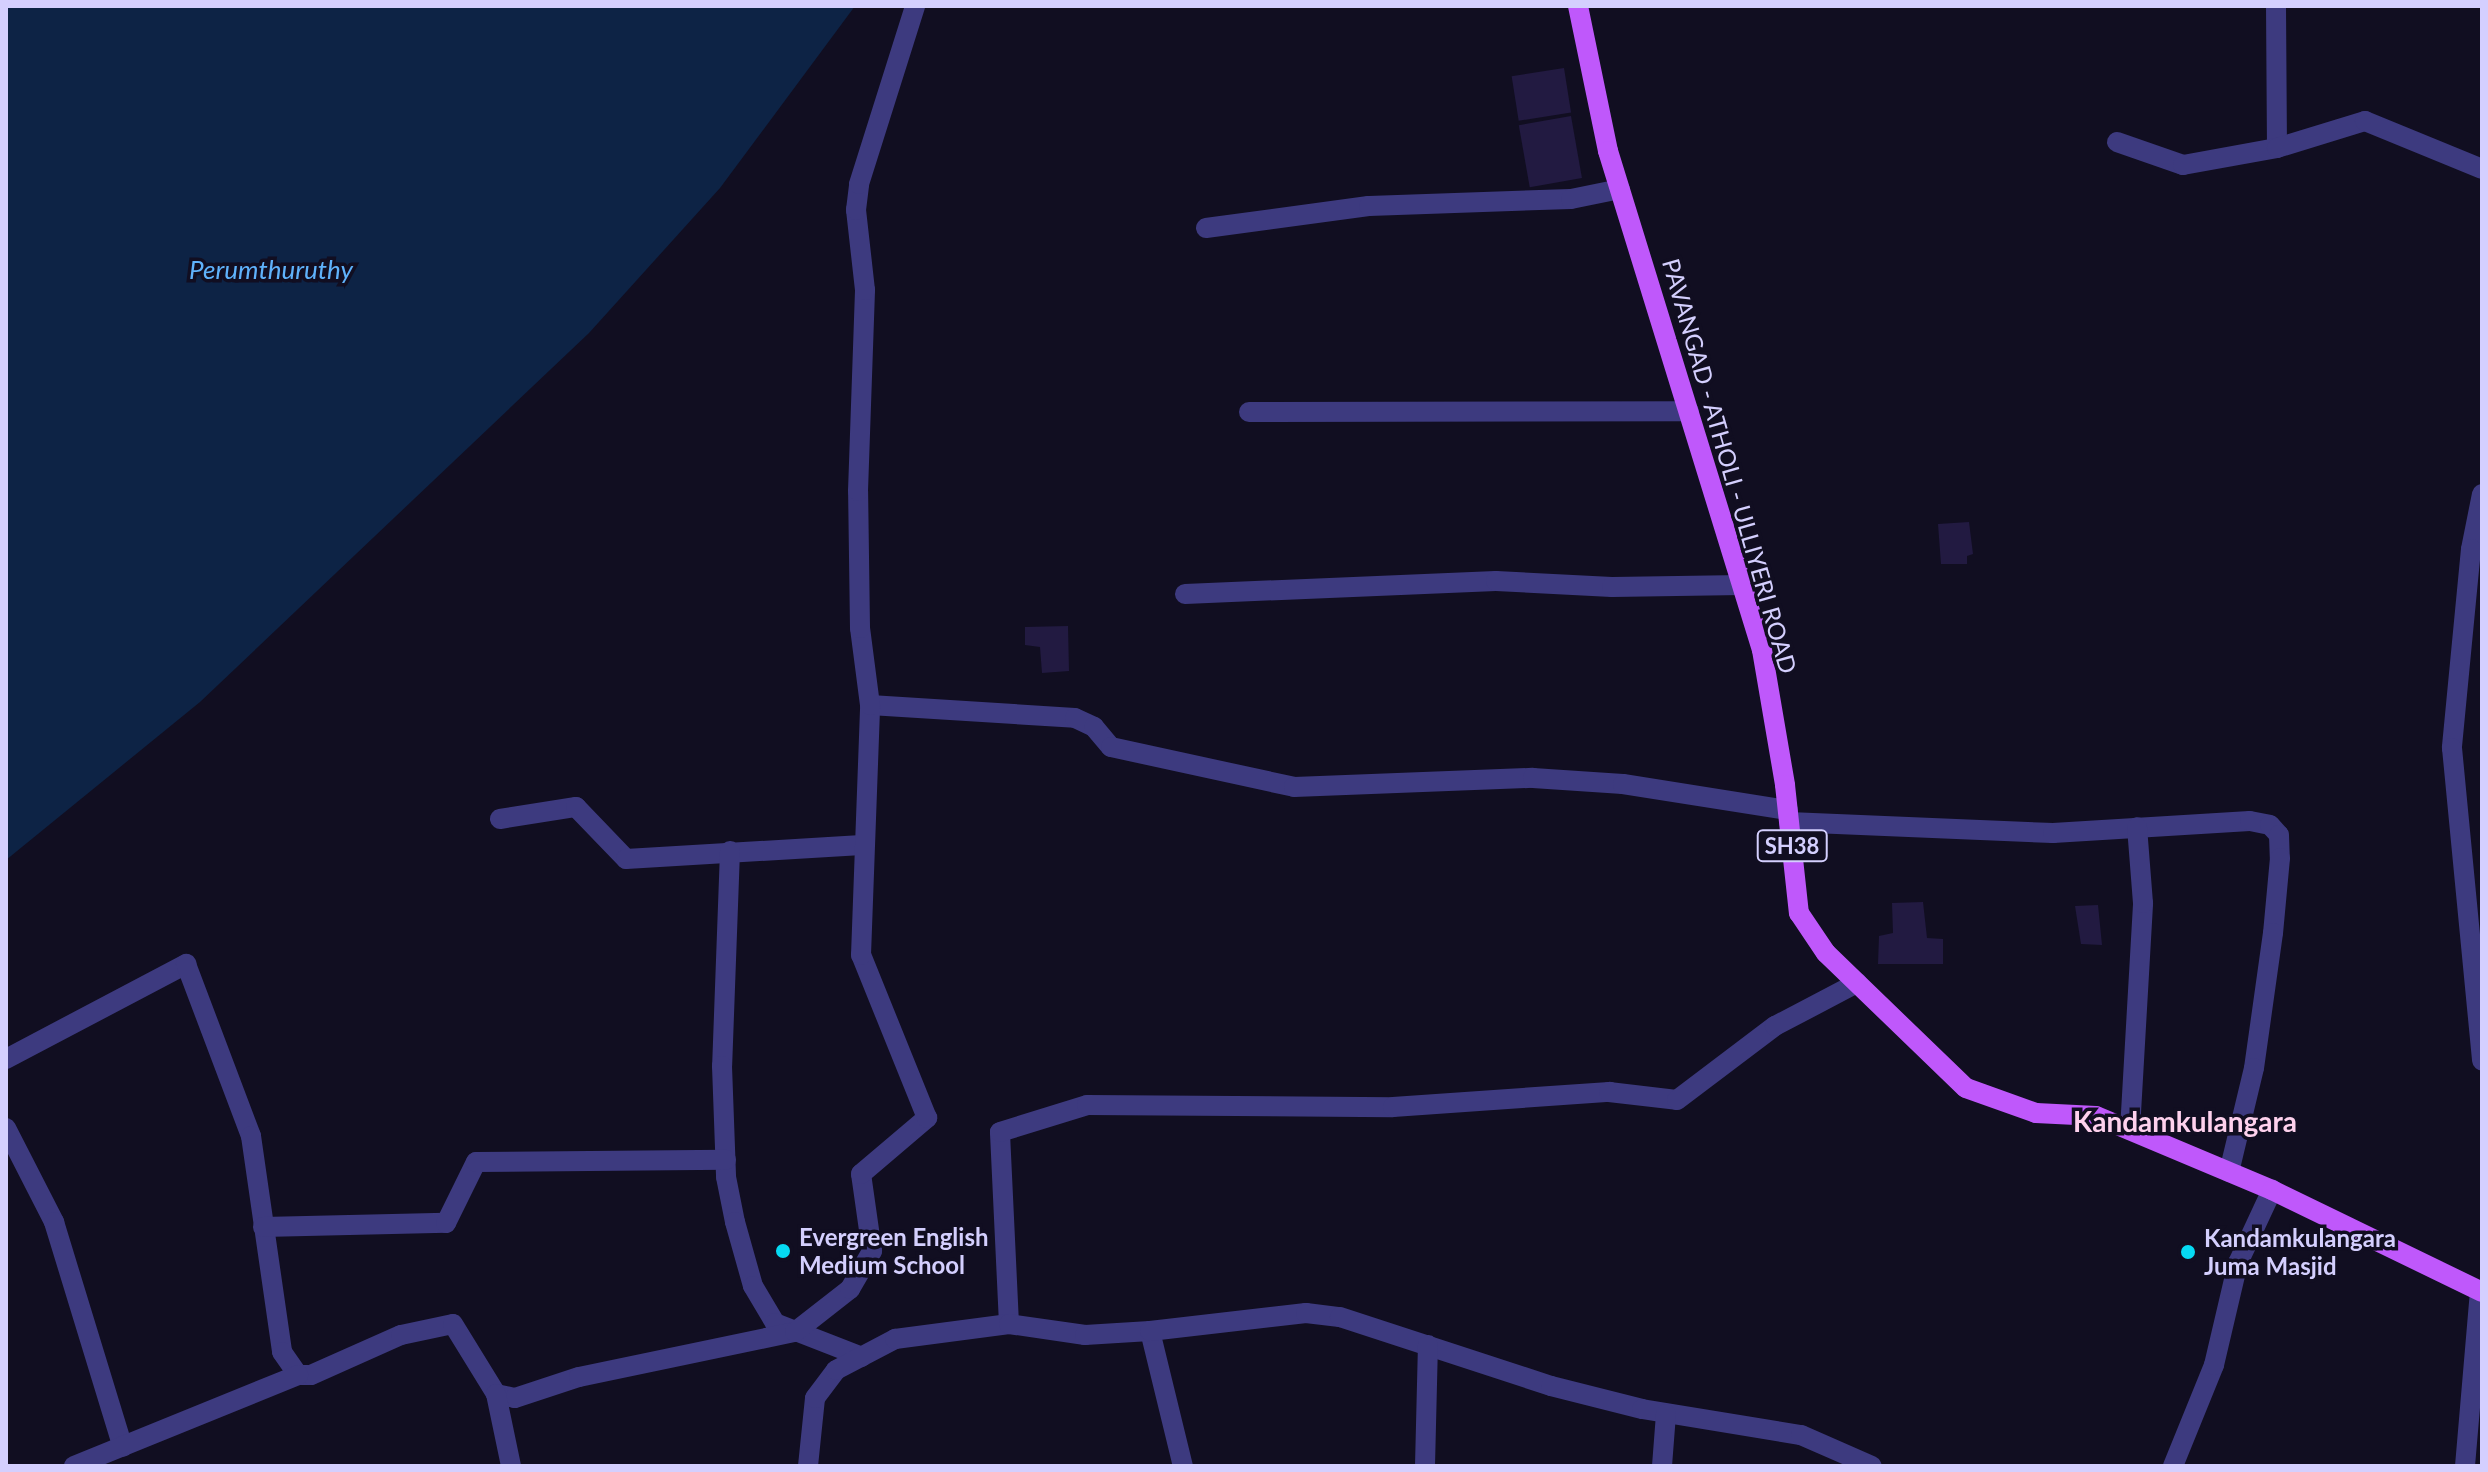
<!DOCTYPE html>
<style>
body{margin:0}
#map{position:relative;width:2488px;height:1472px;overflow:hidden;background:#110e21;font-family:Lato,sans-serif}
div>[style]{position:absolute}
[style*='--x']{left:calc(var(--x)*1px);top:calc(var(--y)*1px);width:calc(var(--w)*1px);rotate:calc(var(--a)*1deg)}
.water>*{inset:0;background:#0d2345}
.building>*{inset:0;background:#221a41;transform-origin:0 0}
.minor>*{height:20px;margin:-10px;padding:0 10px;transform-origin:10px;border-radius:10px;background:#3d3a7f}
.major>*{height:20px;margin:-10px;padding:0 10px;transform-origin:10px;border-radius:10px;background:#bf58fb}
.dots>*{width:22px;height:22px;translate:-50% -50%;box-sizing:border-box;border:4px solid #110e21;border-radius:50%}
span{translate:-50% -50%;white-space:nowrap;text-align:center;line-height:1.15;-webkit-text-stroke:7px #110e21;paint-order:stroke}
.shield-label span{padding:2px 6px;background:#110e21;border:2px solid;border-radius:6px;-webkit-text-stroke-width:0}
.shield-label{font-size:22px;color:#d4cffe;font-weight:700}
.street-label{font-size:24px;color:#d4cffe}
.poi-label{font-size:24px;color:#d4cffe;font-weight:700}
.left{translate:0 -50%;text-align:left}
.water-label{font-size:26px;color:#5fb2fb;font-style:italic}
.quarter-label{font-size:28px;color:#fed1ed;font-weight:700}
.frame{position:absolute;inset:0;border:8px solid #d4cffe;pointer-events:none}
</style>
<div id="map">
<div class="water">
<i style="clip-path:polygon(6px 6px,855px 6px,720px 188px,589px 333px,200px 702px,6px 860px)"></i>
</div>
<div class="building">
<i style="left:1564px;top:68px;width:45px;height:53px;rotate:81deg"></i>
<i style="left:1571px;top:116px;width:63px;height:53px;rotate:80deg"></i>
<i style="clip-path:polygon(1969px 522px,1973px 554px,1967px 556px,1967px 564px,1941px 564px,1938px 524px)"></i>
<i style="clip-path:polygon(1068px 626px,1069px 671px,1042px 673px,1040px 647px,1025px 645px,1025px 627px)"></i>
<i style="clip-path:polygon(1923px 902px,1927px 938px,1943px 939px,1943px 964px,1878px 964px,1879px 936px,1893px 933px,1892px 903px)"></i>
<i style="clip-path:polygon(2098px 905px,2102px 945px,2081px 944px,2075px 906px)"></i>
</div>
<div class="minor">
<i style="--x:2276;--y:6;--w:142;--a:89.6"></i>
<i style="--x:2117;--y:142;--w:70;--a:19.2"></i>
<i style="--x:2183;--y:165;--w:96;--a:-10.3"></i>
<i style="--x:2277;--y:148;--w:92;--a:-17.1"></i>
<i style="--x:2365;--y:121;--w:126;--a:22.3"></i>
<i style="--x:1206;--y:228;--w:164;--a:-7.7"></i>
<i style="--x:1369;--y:206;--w:202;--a:-2"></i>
<i style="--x:1571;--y:199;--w:50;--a:-11.5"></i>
<i style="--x:1249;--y:412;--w:440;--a:-0.1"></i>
<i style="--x:2482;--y:494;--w:56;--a:101.3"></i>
<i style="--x:2471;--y:549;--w:200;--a:95.5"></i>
<i style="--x:2452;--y:748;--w:314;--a:84.5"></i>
<i style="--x:1185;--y:594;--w:311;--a:-2.4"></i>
<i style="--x:1496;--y:581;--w:116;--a:3"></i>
<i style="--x:1612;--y:587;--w:130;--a:-0.9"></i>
<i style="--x:870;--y:705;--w:205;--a:3.6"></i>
<i style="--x:1075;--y:718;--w:21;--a:25"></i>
<i style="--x:1094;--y:727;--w:26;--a:50"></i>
<i style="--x:1111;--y:747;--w:187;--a:12.3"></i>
<i style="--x:1294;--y:787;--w:239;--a:-2.2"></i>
<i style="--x:1533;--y:778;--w:90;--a:3.8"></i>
<i style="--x:1623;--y:784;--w:167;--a:9"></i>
<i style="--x:500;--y:819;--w:77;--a:-9"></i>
<i style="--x:576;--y:807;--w:72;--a:46.1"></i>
<i style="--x:626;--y:859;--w:236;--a:-3.4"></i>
<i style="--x:1789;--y:822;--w:264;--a:2.4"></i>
<i style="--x:2053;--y:833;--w:197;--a:-3.5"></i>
<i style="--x:2250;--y:821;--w:20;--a:11"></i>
<i style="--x:2270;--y:825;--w:13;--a:48"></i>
<i style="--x:2279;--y:835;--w:23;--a:88"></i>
<i style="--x:2280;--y:858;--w:75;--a:95.3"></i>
<i style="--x:2273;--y:933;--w:136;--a:98"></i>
<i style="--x:2254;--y:1068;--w:107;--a:103.5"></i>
<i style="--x:730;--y:851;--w:215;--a:92.1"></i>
<i style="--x:722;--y:1066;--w:111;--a:87.9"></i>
<i style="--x:726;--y:1177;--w:46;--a:78.7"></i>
<i style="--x:735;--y:1222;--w:66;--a:74.3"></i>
<i style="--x:753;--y:1286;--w:43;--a:59.3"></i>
<i style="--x:775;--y:1323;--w:93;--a:21.3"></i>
<i style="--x:6;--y:1059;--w:204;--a:-27.8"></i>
<i style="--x:186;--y:964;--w:184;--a:69.3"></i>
<i style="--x:251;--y:1136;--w:218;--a:81.8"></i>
<i style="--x:282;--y:1352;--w:28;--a:55"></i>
<i style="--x:298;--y:1375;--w:13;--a:0"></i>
<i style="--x:311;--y:1375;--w:98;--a:-24"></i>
<i style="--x:401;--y:1335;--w:53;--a:-11.9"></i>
<i style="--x:453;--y:1324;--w:82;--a:58.4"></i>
<i style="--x:496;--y:1394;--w:19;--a:12"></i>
<i style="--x:515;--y:1398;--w:67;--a:-18.2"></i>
<i style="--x:579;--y:1377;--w:221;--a:-11.8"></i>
<i style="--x:795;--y:1332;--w:70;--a:-38"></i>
<i style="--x:850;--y:1289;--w:44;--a:-59.9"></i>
<i style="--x:872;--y:1251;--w:78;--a:-98.1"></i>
<i style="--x:861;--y:1174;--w:87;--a:-40.3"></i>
<i style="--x:927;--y:1118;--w:176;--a:-112"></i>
<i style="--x:861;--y:955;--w:250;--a:-87.9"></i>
<i style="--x:870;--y:705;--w:78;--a:-97.4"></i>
<i style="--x:860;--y:628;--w:137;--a:-90.8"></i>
<i style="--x:858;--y:491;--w:201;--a:-88"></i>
<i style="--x:865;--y:290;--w:81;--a:-96.4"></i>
<i style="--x:856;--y:210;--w:26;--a:-83"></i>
<i style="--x:859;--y:184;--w:187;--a:-72.5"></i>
<i style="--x:6;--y:1128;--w:106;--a:62.9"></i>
<i style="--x:54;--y:1222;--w:235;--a:73"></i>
<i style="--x:2130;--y:1130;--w:227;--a:-86.7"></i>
<i style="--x:2143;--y:903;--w:76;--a:-94.5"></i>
<i style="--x:263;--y:1227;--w:183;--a:-1.3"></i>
<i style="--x:446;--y:1223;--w:68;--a:-63.8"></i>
<i style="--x:476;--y:1162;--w:250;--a:-0.5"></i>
<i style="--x:1009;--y:1324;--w:192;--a:-92.7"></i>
<i style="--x:1000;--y:1132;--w:91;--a:-17.2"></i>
<i style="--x:1087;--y:1105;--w:306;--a:0.4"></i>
<i style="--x:1393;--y:1107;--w:217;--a:-4"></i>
<i style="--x:1609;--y:1092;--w:68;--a:6.7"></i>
<i style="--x:1677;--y:1100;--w:123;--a:-37.1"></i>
<i style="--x:1775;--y:1026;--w:93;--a:-27.7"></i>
<i style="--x:1150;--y:1331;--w:139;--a:76.3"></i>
<i style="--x:496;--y:1394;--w:74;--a:78.2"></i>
<i style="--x:74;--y:1466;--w:242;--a:-22.1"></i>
<i style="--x:808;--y:1466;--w:68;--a:-84.1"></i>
<i style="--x:815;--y:1398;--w:35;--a:-53"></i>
<i style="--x:836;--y:1370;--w:67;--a:-27.7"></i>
<i style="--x:895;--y:1339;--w:115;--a:-7.5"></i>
<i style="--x:1009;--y:1324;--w:77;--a:8.2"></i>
<i style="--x:1085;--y:1335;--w:65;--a:-3.5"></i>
<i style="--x:1150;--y:1331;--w:157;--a:-6.6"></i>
<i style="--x:1306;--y:1313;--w:34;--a:7"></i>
<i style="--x:1340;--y:1317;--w:222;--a:18.1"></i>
<i style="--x:1551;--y:1386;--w:94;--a:14.2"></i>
<i style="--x:1642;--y:1409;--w:161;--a:9.3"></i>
<i style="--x:1801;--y:1435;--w:77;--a:23.6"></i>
<i style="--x:1425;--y:1466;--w:121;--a:-88.6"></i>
<i style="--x:1662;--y:1466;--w:52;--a:-85.6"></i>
<i style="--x:2173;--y:1466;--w:109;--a:-67.9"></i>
<i style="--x:2214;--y:1365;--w:105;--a:-76.8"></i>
<i style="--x:2238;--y:1263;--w:81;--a:-65"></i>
<i style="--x:2465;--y:1466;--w:176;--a:-85.1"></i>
</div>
<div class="major">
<i style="--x:1578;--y:6;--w:148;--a:78.3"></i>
<i style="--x:1608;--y:151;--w:522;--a:72.85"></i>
<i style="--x:1762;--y:650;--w:137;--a:80.3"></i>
<i style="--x:1785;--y:785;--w:129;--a:83.8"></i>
<i style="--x:1799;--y:913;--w:48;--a:56"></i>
<i style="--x:1826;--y:953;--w:194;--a:44"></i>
<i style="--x:1966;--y:1088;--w:74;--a:19.7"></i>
<i style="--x:2036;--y:1113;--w:60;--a:2.9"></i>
<i style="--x:2096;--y:1116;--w:191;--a:22.8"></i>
<i style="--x:2272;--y:1190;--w:233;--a:25.9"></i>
</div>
<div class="dots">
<i style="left:783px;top:1251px;background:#06daf3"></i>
<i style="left:2188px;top:1252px;background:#06daf3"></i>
</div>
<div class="shield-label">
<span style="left:1792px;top:846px">SH38</span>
</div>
<div class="street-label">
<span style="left:1730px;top:466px;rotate:74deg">PAVANGAD - ATHOLI - ULLIYERI ROAD</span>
</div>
<div class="poi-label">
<span class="left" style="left:799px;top:1251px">Evergreen English<br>Medium School</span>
<span class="left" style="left:2204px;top:1252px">Kandamkulangara<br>Juma Masjid</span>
</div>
<div class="water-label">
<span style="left:271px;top:270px">Perumthuruthy</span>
</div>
<div class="quarter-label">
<span style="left:2185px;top:1121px">Kandamkulangara</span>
</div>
<div class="frame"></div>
</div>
